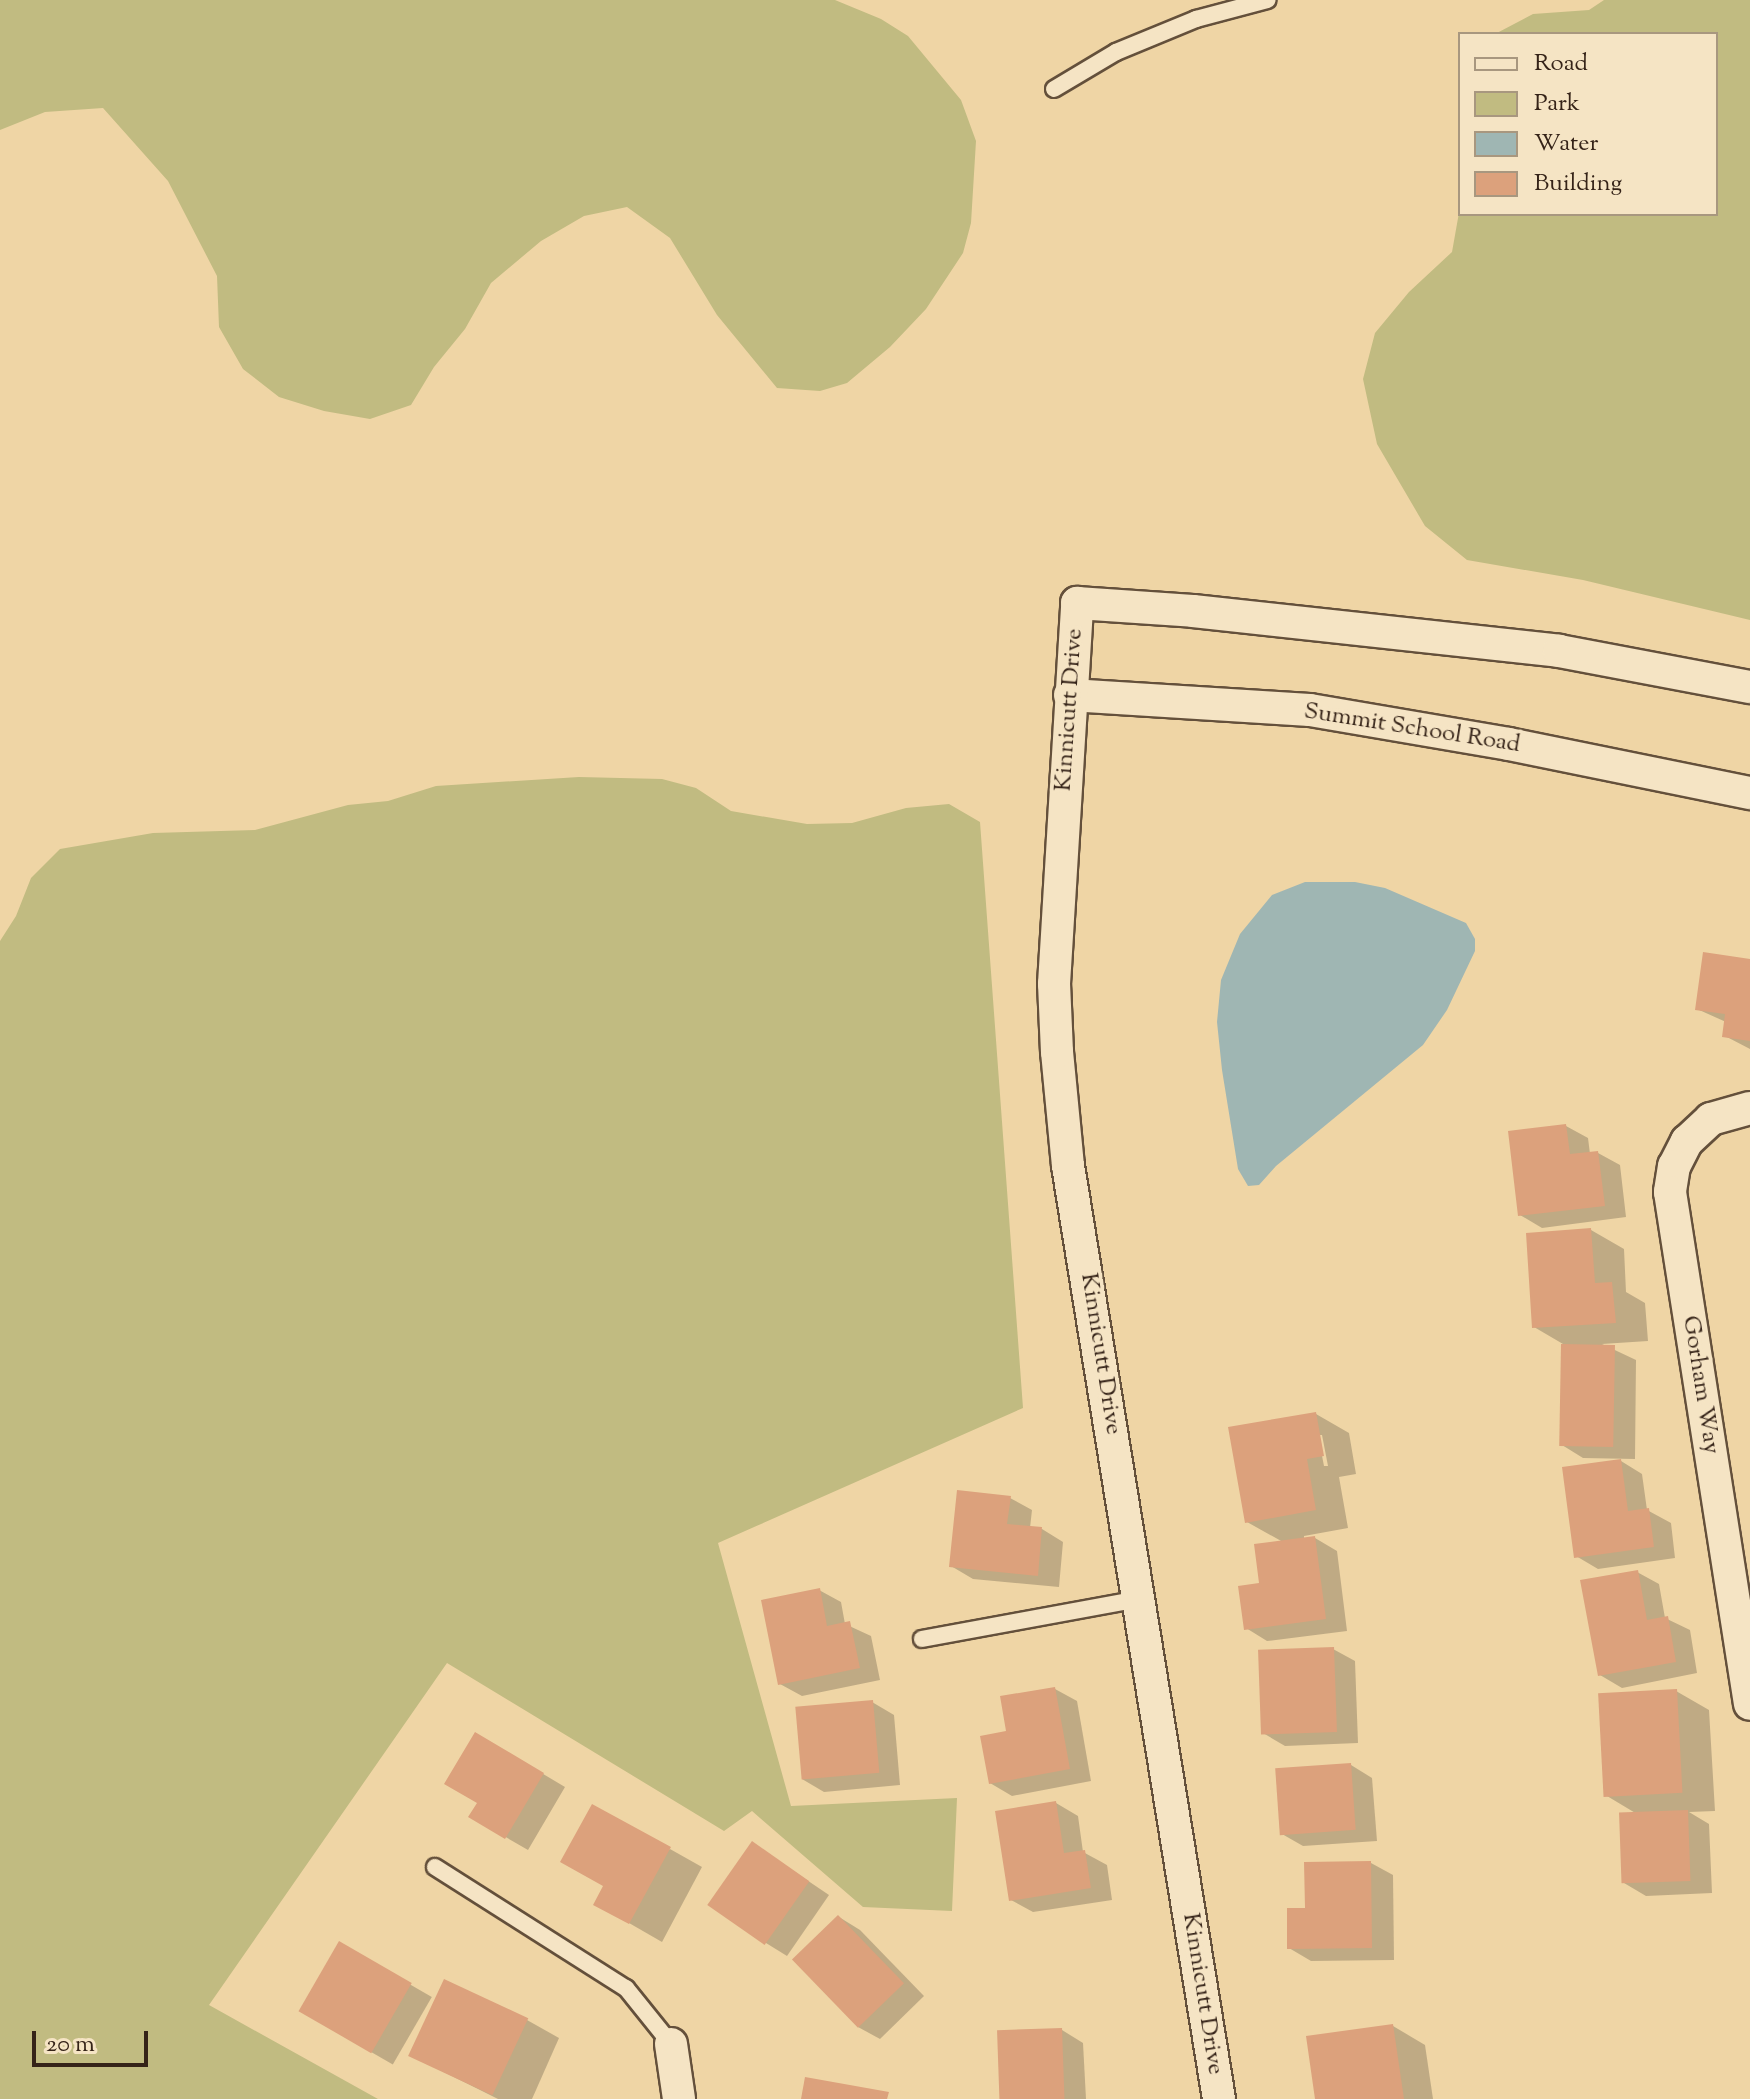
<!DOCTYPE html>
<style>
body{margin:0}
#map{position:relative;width:1750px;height:2099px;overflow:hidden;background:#efd5a5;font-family:"Sorts Mill Goudy",serif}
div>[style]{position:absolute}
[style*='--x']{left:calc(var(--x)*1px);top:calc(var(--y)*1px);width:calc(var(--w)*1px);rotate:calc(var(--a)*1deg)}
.green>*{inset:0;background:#c1bb81}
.water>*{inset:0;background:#9fb6b3}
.shadow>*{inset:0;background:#0003;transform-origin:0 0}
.building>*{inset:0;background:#dca17c;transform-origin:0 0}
.roads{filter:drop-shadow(2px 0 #64503b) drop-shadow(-2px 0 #64503b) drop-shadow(0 2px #64503b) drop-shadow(0 -2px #64503b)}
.service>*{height:16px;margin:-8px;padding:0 8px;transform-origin:8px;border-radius:8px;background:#f5e4c4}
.minor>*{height:32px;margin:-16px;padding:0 16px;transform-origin:16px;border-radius:16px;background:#f5e4c4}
span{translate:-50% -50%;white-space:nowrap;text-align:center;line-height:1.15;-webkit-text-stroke:7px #f5e4c4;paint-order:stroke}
.street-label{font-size:24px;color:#352318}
.legend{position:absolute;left:1458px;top:32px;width:260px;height:184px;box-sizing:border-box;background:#f5e4c4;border:2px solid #a8977f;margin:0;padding:10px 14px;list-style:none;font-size:24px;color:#352318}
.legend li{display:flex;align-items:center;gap:16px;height:40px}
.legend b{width:40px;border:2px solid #a8977f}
.scale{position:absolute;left:32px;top:2031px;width:116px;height:36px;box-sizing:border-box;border:4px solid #352318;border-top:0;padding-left:10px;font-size:24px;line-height:28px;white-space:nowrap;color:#352318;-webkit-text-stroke:6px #f5e4c4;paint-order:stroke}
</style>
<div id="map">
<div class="green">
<i style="clip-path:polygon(0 0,835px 0,881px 19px,908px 36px,961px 100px,976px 141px,971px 223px,963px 253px,926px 309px,890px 347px,847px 383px,820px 391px,777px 388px,717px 315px,670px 238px,627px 207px,584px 216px,541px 241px,491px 283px,465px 329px,434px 367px,411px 405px,370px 419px,324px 411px,279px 397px,243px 369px,219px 327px,217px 276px,168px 181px,103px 108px,45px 112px,0 130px)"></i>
<i style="clip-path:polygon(1604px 0,1750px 0,1750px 620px,1583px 580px,1467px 560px,1425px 526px,1377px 444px,1363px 379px,1375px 333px,1409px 292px,1452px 252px,1460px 207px,1460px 214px,1716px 214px,1716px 34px,1495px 34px,1533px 14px,1589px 10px)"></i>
<i style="clip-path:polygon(579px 777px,662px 779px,696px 788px,731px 811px,807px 824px,852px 823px,906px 808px,949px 804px,980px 822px,1023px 1408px,718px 1543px,791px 1806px,957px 1798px,952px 1911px,863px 1907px,752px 1811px,724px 1831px,447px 1663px,209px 2005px,378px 2099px,0 2099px,0 941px,16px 916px,31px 878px,60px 849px,153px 833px,255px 830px,348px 805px,388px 801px,436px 786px)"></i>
</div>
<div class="water">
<i style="clip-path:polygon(1305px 882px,1355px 882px,1385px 888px,1466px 923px,1475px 939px,1475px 951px,1447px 1010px,1423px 1045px,1276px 1166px,1259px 1185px,1248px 1186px,1238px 1169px,1222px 1070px,1217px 1022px,1221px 980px,1240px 934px,1272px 895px)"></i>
</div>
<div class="shadow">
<i style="clip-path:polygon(1750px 961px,1750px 1049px,1725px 1036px,1726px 1022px,1697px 1009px)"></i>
<i style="clip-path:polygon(1566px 1126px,1588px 1138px,1590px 1154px,1598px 1153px,1620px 1165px,1626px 1217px,1542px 1228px,1520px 1215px)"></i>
<i style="clip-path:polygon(1591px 1230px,1624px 1249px,1626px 1292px,1645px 1303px,1648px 1341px,1602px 1344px,1636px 1360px,1635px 1459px,1583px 1458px,1562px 1445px,1563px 1344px,1534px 1327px)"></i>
<i style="clip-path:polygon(evenodd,1316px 1414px,1349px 1433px,1356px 1474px,1339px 1477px,1348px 1528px,1304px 1536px,1304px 1540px,1315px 1538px,1337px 1551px,1347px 1631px,1267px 1641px,1246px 1628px,1283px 1542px,1247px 1522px,1316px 1414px,1318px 1435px,1322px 1435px,1328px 1466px,1324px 1466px,1318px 1435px)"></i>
<i style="clip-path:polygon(1621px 1461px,1642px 1474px,1647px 1510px,1671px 1523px,1675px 1558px,1598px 1569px,1576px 1556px)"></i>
<i style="clip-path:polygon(1010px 1498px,1032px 1510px,1030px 1528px,1042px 1529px,1063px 1542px,1059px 1587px,973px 1579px,951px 1566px)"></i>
<i style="clip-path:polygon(1637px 1572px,1659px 1584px,1665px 1618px,1690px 1630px,1697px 1673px,1622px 1688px,1600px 1675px)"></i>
<i style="clip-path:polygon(819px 1590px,841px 1602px,845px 1624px,871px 1636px,880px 1680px,802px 1696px,780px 1684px)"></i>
<i style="clip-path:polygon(1333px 1649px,1355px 1661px,1358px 1743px,1285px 1746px,1263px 1733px)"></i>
<i style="clip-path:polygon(1055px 1689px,1077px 1701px,1091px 1781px,1012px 1796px,990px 1783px,1009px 1732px)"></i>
<i style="clip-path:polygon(1676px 1691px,1709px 1710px,1715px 1811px,1689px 1812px,1709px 1824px,1712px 1893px,1646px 1896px,1624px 1883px,1637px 1814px,1607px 1796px)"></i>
<i style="clip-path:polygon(872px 1702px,894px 1715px,900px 1785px,824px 1792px,802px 1779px)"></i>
<i style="clip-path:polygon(476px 1734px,565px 1787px,528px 1850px,471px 1817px,480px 1803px)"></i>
<i style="clip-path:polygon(1351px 1765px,1372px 1778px,1377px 1841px,1303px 1846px,1282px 1834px)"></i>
<i style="clip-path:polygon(1056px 1803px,1078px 1816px,1083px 1852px,1107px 1865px,1112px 1900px,1033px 1912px,1011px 1900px)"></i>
<i style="clip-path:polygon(752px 1843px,829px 1895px,787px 1956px,766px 1943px)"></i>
<i style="clip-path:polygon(670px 1849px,702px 1867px,662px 1942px,596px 1904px)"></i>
<i style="clip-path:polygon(1371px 1863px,1393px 1875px,1394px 1960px,1311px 1961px,1289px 1948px,1307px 1910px)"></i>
<i style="clip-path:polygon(839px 1917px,860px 1930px,924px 1996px,880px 2039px,858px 2027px)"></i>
<i style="left:340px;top:1944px;width:106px;height:78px;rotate:30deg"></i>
<i style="clip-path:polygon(527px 2020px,559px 2038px,532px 2099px,498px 2099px,412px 2056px)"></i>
<i style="clip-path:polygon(1393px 2026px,1425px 2045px,1433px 2099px,1317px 2099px)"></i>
<i style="clip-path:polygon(1062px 2030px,1083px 2043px,1086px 2099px,1001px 2099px)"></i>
</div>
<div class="building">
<i style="clip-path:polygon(1703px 952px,1750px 959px,1750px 1041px,1722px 1037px,1725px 1014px,1695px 1010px)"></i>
<i style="clip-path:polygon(1566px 1124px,1570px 1154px,1598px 1151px,1605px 1206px,1518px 1216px,1508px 1131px)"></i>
<i style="clip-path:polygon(1591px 1228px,1595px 1283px,1612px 1282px,1616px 1323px,1532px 1328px,1526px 1233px)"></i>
<i style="left:1561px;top:1344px;width:54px;height:102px;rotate:1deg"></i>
<i style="clip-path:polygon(1316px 1412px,1324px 1456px,1307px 1459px,1316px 1510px,1245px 1523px,1228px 1427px)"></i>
<i style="clip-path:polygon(1621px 1459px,1628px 1511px,1649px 1508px,1654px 1547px,1574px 1558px,1562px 1467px)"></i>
<i style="clip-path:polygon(957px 1490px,1011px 1496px,1007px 1524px,1042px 1527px,1038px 1576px,949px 1567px)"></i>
<i style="clip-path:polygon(1315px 1536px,1326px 1619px,1244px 1630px,1238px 1586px,1259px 1583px,1254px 1544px)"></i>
<i style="clip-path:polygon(1638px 1570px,1647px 1620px,1668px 1616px,1676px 1662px,1598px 1676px,1580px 1580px)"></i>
<i style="clip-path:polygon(820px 1588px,827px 1626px,850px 1621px,860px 1668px,778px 1685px,761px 1600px)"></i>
<i style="left:1334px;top:1647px;width:85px;height:76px;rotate:88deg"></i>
<i style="clip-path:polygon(1055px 1687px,1070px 1769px,989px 1784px,980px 1736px,1006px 1731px,1000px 1696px)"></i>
<i style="left:1677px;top:1689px;width:104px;height:79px;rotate:87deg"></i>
<i style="left:873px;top:1700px;width:73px;height:78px;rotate:85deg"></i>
<i style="clip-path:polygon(475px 1732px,544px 1773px,505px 1839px,468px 1817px,477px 1803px,444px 1784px)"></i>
<i style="left:1351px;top:1763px;width:67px;height:76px;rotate:86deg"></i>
<i style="clip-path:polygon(1056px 1801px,1064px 1853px,1085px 1850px,1091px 1888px,1009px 1901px,995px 1811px)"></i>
<i style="clip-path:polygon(592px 1804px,671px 1847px,629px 1924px,593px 1905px,603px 1886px,560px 1862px)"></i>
<i style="left:1688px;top:1810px;width:71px;height:69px;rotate:88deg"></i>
<i style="left:752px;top:1841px;width:70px;height:78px;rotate:35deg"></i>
<i style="clip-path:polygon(1371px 1861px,1372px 1948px,1287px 1949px,1287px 1908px,1305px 1908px,1304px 1862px)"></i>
<i style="left:838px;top:1915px;width:95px;height:64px;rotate:46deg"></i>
<i style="left:339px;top:1941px;width:84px;height:81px;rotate:30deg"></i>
<i style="left:444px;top:1979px;width:93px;height:85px;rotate:25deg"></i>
<i style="clip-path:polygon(1393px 2024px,1404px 2099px,1315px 2099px,1306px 2036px)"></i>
<i style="left:1062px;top:2028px;width:71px;height:65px;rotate:88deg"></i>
<i style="clip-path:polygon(805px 2077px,889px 2092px,887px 2099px,801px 2099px)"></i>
</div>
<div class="roads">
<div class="service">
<i style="--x:1054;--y:89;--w:72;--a:-30.8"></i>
<i style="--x:1116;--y:52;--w:87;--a:-22.4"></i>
<i style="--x:1196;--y:19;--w:74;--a:-14.8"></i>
<i style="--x:922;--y:1639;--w:222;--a:-10.4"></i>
<i style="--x:435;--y:1867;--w:226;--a:32.4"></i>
<i style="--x:626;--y:1988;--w:72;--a:51.2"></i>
</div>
<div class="minor">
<i style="--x:1070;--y:695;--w:240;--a:3.6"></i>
<i style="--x:1310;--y:710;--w:202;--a:9.7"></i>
<i style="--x:1509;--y:744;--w:246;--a:11.5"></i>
<i style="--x:1750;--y:1108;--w:41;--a:164.2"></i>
<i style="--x:1711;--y:1119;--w:33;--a:137"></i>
<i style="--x:1687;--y:1141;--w:28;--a:117"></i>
<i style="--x:1674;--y:1166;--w:26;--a:99"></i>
<i style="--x:1670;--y:1192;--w:518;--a:81.12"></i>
<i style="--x:671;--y:2044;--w:56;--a:81.7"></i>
<i style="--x:1219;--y:2099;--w:945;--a:-99.19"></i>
<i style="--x:1068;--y:1166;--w:115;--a:-95.5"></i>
<i style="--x:1057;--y:1052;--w:68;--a:-92.5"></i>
<i style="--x:1054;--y:984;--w:382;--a:-86.5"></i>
<i style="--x:1077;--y:603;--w:116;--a:3.9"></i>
<i style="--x:1193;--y:611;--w:368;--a:6.2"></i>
<i style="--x:1559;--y:651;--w:194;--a:10.7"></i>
</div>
</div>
<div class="street-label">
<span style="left:1070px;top:710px;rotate:-86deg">Kinnicutt Drive</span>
<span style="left:1412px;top:729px;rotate:9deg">Summit School Road</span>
<span style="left:1100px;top:1354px;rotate:81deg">Kinnicutt Drive</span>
<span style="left:1700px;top:1385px;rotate:81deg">Gorham Way</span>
<span style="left:1202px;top:1994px;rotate:81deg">Kinnicutt Drive</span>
</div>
<ul class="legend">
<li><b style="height:10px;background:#f5e4c4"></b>Road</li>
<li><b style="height:22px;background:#c1bb81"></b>Park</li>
<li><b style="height:22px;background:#9fb6b3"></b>Water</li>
<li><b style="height:22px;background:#dca17c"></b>Building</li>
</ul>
<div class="scale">20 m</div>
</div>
